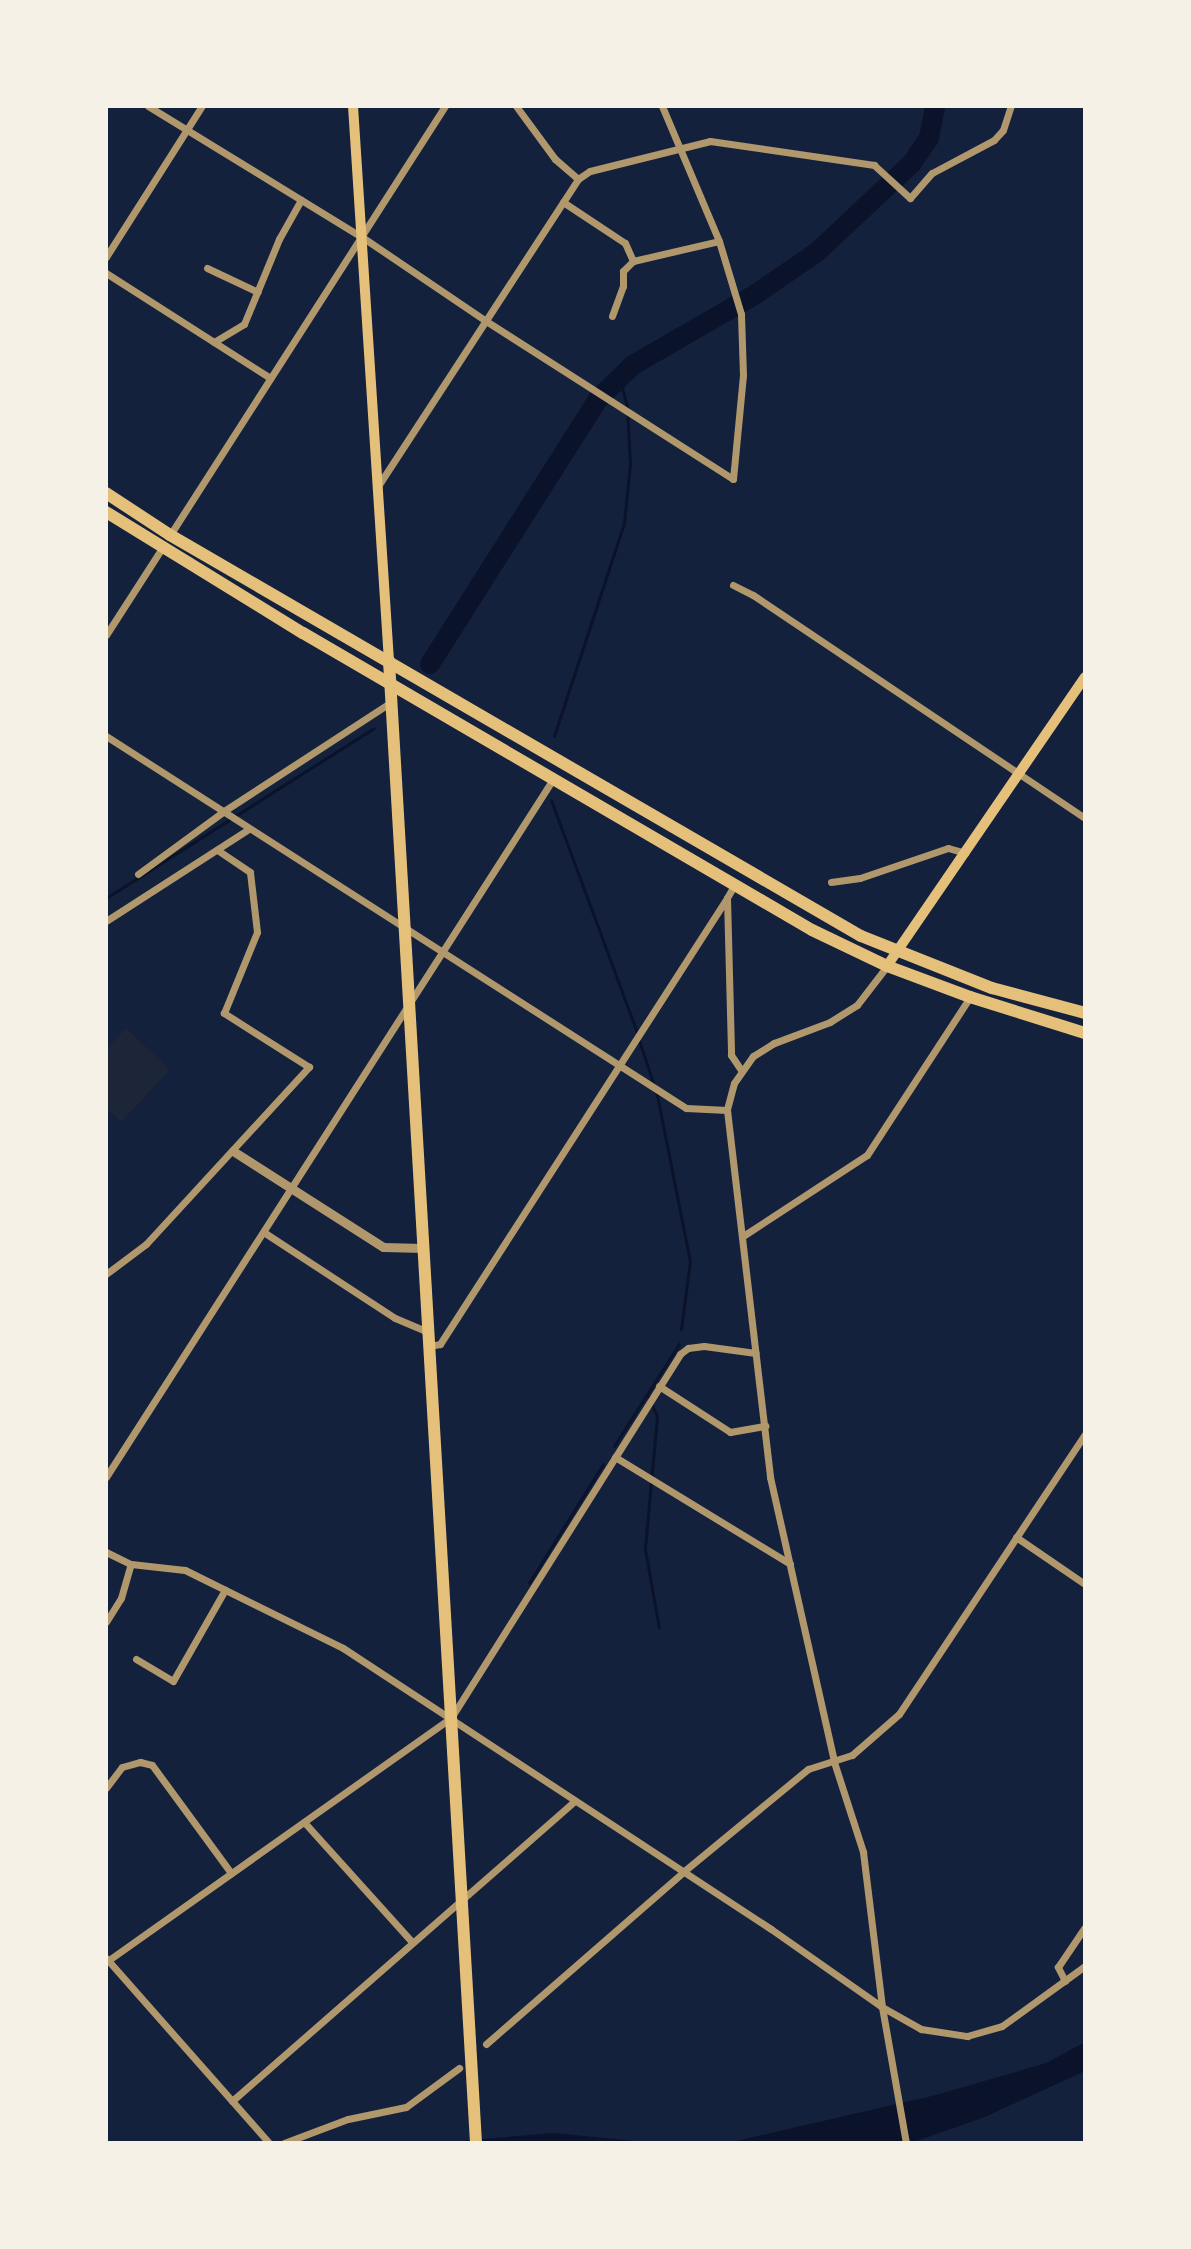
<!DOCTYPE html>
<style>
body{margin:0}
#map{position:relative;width:1191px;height:2249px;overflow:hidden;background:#14213d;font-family:Rubik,sans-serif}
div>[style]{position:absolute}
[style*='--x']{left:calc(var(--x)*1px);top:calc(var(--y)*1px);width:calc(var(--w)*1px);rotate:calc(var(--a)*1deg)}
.green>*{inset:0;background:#1d2539}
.water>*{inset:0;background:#0b132b}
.stream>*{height:3px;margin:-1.5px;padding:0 1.5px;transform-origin:1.5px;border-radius:1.5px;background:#0b132b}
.river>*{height:20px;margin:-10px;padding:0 10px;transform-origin:10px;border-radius:10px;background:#0b132b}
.minor>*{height:7px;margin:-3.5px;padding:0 3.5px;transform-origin:3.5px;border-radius:3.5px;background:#b1986c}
.tertiary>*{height:9px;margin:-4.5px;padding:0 4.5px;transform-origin:4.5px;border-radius:4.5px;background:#b1986c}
.secondary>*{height:10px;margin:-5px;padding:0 5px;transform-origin:5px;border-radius:5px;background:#e5c07b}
.trunk>*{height:12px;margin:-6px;padding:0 6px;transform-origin:6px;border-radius:6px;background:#e5c07b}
span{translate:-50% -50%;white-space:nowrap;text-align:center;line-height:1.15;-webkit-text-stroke:8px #f6f1e7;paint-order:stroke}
.frame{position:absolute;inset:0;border:108px solid #f6f1e7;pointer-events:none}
</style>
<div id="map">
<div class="green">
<i style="clip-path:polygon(126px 1028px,170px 1070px,121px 1122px,106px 1108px,106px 1049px)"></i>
</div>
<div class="water">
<i style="clip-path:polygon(1085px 2042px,1085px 2071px,985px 2117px,911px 2143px,727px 2143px,936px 2095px,1046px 2063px)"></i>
<i style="clip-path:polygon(553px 2133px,657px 2143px,436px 2143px)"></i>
</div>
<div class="stream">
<i style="--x:554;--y:736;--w:224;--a:-71.8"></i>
<i style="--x:624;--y:523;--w:59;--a:-84.2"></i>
<i style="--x:630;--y:464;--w:58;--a:-93"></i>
<i style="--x:627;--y:406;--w:30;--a:-105"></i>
<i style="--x:551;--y:800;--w:248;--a:69.7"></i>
<i style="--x:106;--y:898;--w:317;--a:-32.4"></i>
<i style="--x:639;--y:1040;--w:58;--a:71.9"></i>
<i style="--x:657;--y:1095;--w:169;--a:78.8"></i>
<i style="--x:690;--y:1261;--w:69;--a:97.5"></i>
<i style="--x:648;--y:1396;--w:22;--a:66"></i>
<i style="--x:657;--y:1416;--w:134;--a:95.2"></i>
<i style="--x:645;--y:1549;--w:80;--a:80"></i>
<i style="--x:614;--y:1446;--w:121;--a:-57.5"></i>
<i style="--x:529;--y:1583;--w:140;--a:-58.1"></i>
</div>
<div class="river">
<i style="--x:430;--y:664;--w:315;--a:-57.6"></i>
<i style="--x:599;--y:398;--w:47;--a:-44.1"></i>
<i style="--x:633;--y:365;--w:142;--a:-30"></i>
<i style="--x:756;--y:294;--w:74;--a:-34.5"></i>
<i style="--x:817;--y:252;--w:130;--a:-43.1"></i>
<i style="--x:912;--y:163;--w:30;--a:-56"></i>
<i style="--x:929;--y:138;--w:33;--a:-79"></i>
</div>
<div class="minor">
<i style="--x:148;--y:106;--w:251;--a:31.5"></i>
<i style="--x:362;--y:237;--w:150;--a:34.1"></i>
<i style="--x:486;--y:321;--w:293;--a:32.6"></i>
<i style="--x:733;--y:479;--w:104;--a:-84.5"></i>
<i style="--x:743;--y:375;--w:61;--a:-91.9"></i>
<i style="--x:741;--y:314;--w:76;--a:-106.8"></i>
<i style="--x:719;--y:241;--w:147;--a:-112.9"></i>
<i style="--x:516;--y:106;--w:66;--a:53.7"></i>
<i style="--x:555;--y:159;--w:30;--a:41"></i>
<i style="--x:563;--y:202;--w:74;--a:33.5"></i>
<i style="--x:625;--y:243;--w:20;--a:66"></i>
<i style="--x:106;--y:257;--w:179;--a:-57.6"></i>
<i style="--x:207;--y:268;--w:56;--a:25.2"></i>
<i style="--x:106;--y:273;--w:195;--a:32.6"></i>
<i style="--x:612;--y:316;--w:32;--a:-70"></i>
<i style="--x:623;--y:286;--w:15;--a:-90"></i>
<i style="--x:623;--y:271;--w:14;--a:-45"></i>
<i style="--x:633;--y:261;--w:88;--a:-13.1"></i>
<i style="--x:214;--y:342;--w:35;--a:-31"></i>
<i style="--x:244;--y:324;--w:92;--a:-67.6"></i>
<i style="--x:279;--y:239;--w:45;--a:-60.6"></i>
<i style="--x:378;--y:486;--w:366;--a:-56.9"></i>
<i style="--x:578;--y:179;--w:14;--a:-34"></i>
<i style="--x:590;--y:171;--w:124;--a:-14"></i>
<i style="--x:710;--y:141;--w:166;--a:8.3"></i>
<i style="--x:874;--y:165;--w:49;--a:42.5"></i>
<i style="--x:910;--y:198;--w:33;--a:-49"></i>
<i style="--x:932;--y:173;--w:70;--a:-28"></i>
<i style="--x:994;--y:140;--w:13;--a:-48"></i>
<i style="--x:1003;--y:130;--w:25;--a:-72"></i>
<i style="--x:170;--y:535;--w:510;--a:-57.34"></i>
<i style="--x:733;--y:585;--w:22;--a:27"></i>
<i style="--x:753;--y:595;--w:400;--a:33.9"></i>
<i style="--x:106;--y:635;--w:103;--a:-57.2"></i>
<i style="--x:106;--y:736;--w:689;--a:32.68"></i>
<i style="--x:686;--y:1108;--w:41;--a:2.8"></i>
<i style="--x:138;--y:874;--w:107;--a:-36.2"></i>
<i style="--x:224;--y:811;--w:199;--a:-33.1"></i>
<i style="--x:831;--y:882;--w:29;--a:-8"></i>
<i style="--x:860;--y:878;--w:93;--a:-18.8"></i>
<i style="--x:948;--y:848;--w:18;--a:16"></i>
<i style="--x:735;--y:884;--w:16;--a:120"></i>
<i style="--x:727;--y:898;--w:157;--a:88.5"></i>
<i style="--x:731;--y:1055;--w:18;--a:56"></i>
<i style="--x:106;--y:921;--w:170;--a:-32.8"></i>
<i style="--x:887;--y:966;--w:49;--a:127.6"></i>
<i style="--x:857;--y:1005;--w:32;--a:148"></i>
<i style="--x:830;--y:1022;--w:60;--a:159.4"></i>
<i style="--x:774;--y:1043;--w:25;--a:148"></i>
<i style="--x:753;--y:1056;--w:33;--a:125"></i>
<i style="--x:734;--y:1083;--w:28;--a:105"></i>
<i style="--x:727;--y:1110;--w:370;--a:83.3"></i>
<i style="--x:770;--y:1477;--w:292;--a:77.3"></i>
<i style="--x:834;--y:1762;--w:95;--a:72.1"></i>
<i style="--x:863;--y:1852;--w:156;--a:83"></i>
<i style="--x:882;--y:2007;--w:138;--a:80"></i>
<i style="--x:265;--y:1233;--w:155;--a:33.2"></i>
<i style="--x:395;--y:1318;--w:36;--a:23"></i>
<i style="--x:743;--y:1236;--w:148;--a:-33.2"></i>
<i style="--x:867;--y:1155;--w:189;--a:-56.9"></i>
<i style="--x:106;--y:1274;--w:50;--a:-36.9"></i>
<i style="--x:146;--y:1244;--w:241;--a:-47.4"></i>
<i style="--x:309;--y:1067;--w:101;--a:-147.6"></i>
<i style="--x:224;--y:1013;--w:87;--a:-67.8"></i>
<i style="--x:257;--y:932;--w:60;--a:-96.7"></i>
<i style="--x:250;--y:872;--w:40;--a:-146"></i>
<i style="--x:429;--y:1346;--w:11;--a:-10"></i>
<i style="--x:440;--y:1344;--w:530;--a:-57.24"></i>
<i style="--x:659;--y:1386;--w:85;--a:32.9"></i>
<i style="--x:730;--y:1432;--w:36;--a:-10"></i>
<i style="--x:615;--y:1457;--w:205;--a:31.4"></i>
<i style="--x:106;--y:1477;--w:829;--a:-57.36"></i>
<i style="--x:1016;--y:1537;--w:83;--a:34.3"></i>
<i style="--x:106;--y:1552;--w:28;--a:26"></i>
<i style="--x:131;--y:1564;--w:54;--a:6.3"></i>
<i style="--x:185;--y:1570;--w:176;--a:26.3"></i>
<i style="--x:343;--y:1648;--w:512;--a:33.29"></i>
<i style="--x:771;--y:1929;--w:136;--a:35.1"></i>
<i style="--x:882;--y:2007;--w:45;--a:29.4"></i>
<i style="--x:921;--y:2029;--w:47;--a:8.7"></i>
<i style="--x:967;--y:2036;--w:36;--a:-16"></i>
<i style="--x:1002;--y:2026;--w:102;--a:-35.9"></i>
<i style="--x:106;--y:1622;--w:28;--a:-58"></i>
<i style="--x:121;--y:1598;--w:35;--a:-74"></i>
<i style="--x:136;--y:1659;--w:43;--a:30.7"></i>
<i style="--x:173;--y:1681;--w:105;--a:-60.3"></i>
<i style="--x:106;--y:1788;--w:26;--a:-53"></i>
<i style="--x:122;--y:1767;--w:19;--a:-16"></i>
<i style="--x:140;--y:1762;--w:12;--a:14"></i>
<i style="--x:152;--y:1765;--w:134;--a:53.8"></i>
<i style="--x:304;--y:1822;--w:161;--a:48"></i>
<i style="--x:106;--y:1958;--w:247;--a:48.6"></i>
<i style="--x:106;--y:1962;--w:423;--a:-35.3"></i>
<i style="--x:451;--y:1718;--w:430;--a:-57.8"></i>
<i style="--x:680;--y:1354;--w:10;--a:-37"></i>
<i style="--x:688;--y:1348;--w:16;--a:-7"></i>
<i style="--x:704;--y:1346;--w:52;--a:7.7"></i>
<i style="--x:1065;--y:1981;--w:16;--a:-117"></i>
<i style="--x:1058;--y:1967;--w:48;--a:-56"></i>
<i style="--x:486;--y:2044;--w:262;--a:-41.1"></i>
<i style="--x:683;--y:1872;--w:162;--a:-39.5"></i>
<i style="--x:808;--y:1769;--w:46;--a:-17.7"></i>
<i style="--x:852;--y:1755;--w:62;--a:-41.1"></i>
<i style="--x:899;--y:1714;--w:336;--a:-56.4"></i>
<i style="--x:232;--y:2101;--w:454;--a:-41.2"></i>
<i style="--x:284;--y:2143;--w:68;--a:-20.6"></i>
<i style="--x:348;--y:2119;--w:59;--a:-11.7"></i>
<i style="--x:406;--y:2107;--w:66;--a:-36.3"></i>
</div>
<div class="tertiary">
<i style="--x:233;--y:1151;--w:178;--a:32.6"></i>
<i style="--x:383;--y:1247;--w:40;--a:1.4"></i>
</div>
<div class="secondary">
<i style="--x:353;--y:106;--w:556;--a:86.29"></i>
<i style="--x:887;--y:966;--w:350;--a:-55.6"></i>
</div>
<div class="trunk">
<i style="--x:106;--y:493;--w:77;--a:33.3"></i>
<i style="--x:170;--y:535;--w:799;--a:30.13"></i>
<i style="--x:861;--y:936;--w:141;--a:21.7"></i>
<i style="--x:992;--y:988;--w:96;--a:15"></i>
<i style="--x:106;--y:512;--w:231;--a:31.6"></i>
<i style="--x:303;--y:633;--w:589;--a:30.26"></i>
<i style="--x:812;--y:930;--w:83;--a:25.6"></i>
<i style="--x:887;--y:966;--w:89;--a:20.5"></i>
<i style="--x:970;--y:997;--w:121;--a:17.4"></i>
<i style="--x:389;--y:661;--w:1485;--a:86.64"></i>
</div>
<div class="frame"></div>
</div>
